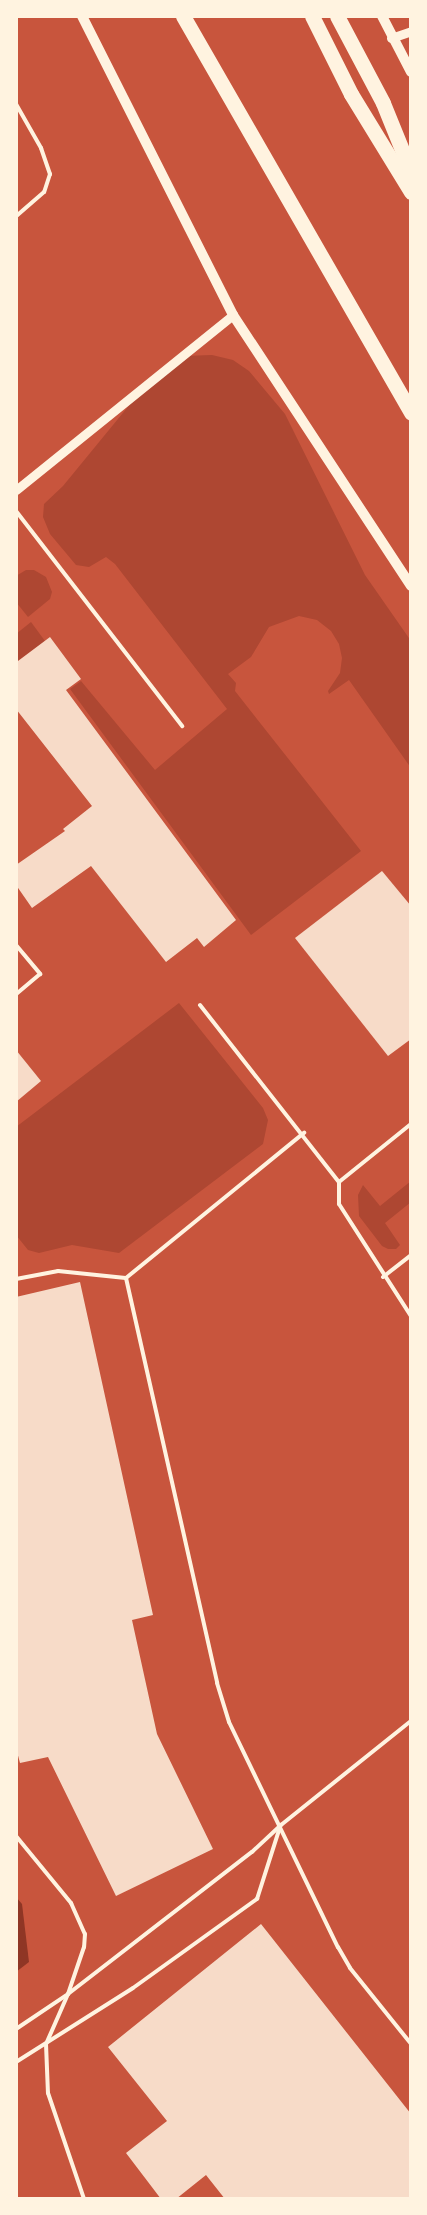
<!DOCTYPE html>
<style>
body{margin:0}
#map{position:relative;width:427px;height:2215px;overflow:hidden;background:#c8553d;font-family:Barlow,sans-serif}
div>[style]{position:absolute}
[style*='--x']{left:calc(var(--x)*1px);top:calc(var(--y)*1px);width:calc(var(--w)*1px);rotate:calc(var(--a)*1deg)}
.green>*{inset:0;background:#ae4732}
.water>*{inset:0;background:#8f3625}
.building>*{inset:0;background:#f7dbc8}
.service>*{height:4px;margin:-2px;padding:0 2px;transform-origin:2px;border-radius:2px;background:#fff3e0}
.tertiary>*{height:9px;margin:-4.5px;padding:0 4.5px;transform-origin:4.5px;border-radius:4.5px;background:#fff3e0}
.secondary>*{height:10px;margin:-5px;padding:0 5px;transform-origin:5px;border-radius:5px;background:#fff3e0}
.motorway>*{height:15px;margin:-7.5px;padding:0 7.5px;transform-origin:7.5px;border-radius:7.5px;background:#fff3e0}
span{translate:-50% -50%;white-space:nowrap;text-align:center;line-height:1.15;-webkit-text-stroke:4px #fff3e0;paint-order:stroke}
.frame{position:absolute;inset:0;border:18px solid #fff3e0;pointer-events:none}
</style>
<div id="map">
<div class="green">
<i style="clip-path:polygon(212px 355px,233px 360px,249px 371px,285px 414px,365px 575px,411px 641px,411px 768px,349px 680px,329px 694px,328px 691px,340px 673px,342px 658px,339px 644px,331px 631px,317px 620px,299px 616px,269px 627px,251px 657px,228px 674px,236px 683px,235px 691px,361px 851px,251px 935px,70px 689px,81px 681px,155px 770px,227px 709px,115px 564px,106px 557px,89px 567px,76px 565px,50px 534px,43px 517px,44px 504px,63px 486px,154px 375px,184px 356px)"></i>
<i style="clip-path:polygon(26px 570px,34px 570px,46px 577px,52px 592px,50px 599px,28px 617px,16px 602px,16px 576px)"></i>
<i style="clip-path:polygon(31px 622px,45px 641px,18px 661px,16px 634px)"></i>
<i style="clip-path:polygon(179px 1003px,263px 1108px,268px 1120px,263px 1144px,119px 1253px,72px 1245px,39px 1253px,28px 1250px,16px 1235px,16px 1127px)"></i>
<i style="clip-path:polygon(411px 1181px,411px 1202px,385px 1223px,400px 1245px,396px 1249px,388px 1249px,382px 1246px,359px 1216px,358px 1195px,363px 1185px,380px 1206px)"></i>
</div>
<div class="water">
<i style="clip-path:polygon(16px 1897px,22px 1904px,29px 1962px,16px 1972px)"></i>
</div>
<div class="building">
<i style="clip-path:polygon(50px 637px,81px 679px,66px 690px,236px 920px,204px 947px,197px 938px,166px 962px,91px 866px,32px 908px,16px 885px,16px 865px,65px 831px,63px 829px,92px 806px,16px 709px,16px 658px,18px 661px)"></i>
<i style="clip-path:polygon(382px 871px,411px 906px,411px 1039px,388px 1056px,295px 938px)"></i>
<i style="clip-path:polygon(16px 1050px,41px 1081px,16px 1102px)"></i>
<i style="clip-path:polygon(80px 1282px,153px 1615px,132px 1620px,157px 1734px,213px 1849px,116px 1896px,48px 1757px,20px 1763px,16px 1748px,16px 1297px)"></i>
<i style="clip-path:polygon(261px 1924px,411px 2114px,411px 2199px,225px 2199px,206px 2175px,176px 2199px,161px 2199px,126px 2153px,167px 2121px,108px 2047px)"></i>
</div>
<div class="service">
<i style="--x:16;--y:104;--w:51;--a:60.4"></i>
<i style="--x:41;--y:148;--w:28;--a:71"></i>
<i style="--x:50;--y:174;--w:19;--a:108"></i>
<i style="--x:44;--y:192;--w:37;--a:139"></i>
<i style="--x:16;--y:511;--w:272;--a:52.3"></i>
<i style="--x:16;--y:945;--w:38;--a:50"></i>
<i style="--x:40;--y:974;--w:31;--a:140"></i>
<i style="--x:200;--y:1005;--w:225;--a:51.9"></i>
<i style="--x:339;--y:1182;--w:22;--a:90"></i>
<i style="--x:339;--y:1204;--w:133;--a:57.3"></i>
<i style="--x:339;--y:1182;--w:92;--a:-38.9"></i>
<i style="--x:383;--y:1277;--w:36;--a:-38"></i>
<i style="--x:126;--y:1278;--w:415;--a:77.3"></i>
<i style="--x:217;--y:1683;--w:41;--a:72.9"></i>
<i style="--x:229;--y:1722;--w:250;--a:64.2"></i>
<i style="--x:338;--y:1947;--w:24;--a:60"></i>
<i style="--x:350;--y:1968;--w:97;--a:51.2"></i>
<i style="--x:16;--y:1279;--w:43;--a:-10.8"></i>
<i style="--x:58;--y:1271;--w:68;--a:5.9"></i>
<i style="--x:126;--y:1278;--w:230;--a:-39.2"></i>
<i style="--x:16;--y:1836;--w:87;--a:50.6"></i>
<i style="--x:71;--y:1903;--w:34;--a:66"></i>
<i style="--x:85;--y:1934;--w:13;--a:94"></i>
<i style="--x:84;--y:1947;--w:50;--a:108.8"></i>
<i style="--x:68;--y:1994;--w:55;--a:113.7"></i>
<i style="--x:46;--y:2044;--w:49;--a:87.7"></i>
<i style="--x:48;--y:2093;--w:112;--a:71.2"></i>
<i style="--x:16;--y:2029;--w:63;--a:-33.9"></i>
<i style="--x:68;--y:1994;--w:232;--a:-37.7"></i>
<i style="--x:252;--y:1852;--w:40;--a:-43"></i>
<i style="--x:281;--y:1825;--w:166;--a:-38.7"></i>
<i style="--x:16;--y:2062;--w:138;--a:-32.3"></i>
<i style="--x:133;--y:1988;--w:153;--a:-35.7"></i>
<i style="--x:257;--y:1899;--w:76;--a:-72.3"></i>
</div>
<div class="tertiary">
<i style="--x:391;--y:38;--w:21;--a:-19"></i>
<i style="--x:16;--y:490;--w:279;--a:-38.9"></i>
</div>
<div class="secondary">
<i style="--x:82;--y:16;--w:335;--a:63.2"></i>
<i style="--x:233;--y:315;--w:324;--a:56.7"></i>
<i style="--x:382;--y:16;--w:63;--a:62.6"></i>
</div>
<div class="motorway">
<i style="--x:183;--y:16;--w:458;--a:60.1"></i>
<i style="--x:312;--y:16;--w:87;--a:63.4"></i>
<i style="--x:351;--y:94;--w:115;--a:58.5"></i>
<i style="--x:337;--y:16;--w:98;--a:62.1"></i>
<i style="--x:383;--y:103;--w:74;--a:67.9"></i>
</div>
<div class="frame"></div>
</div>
